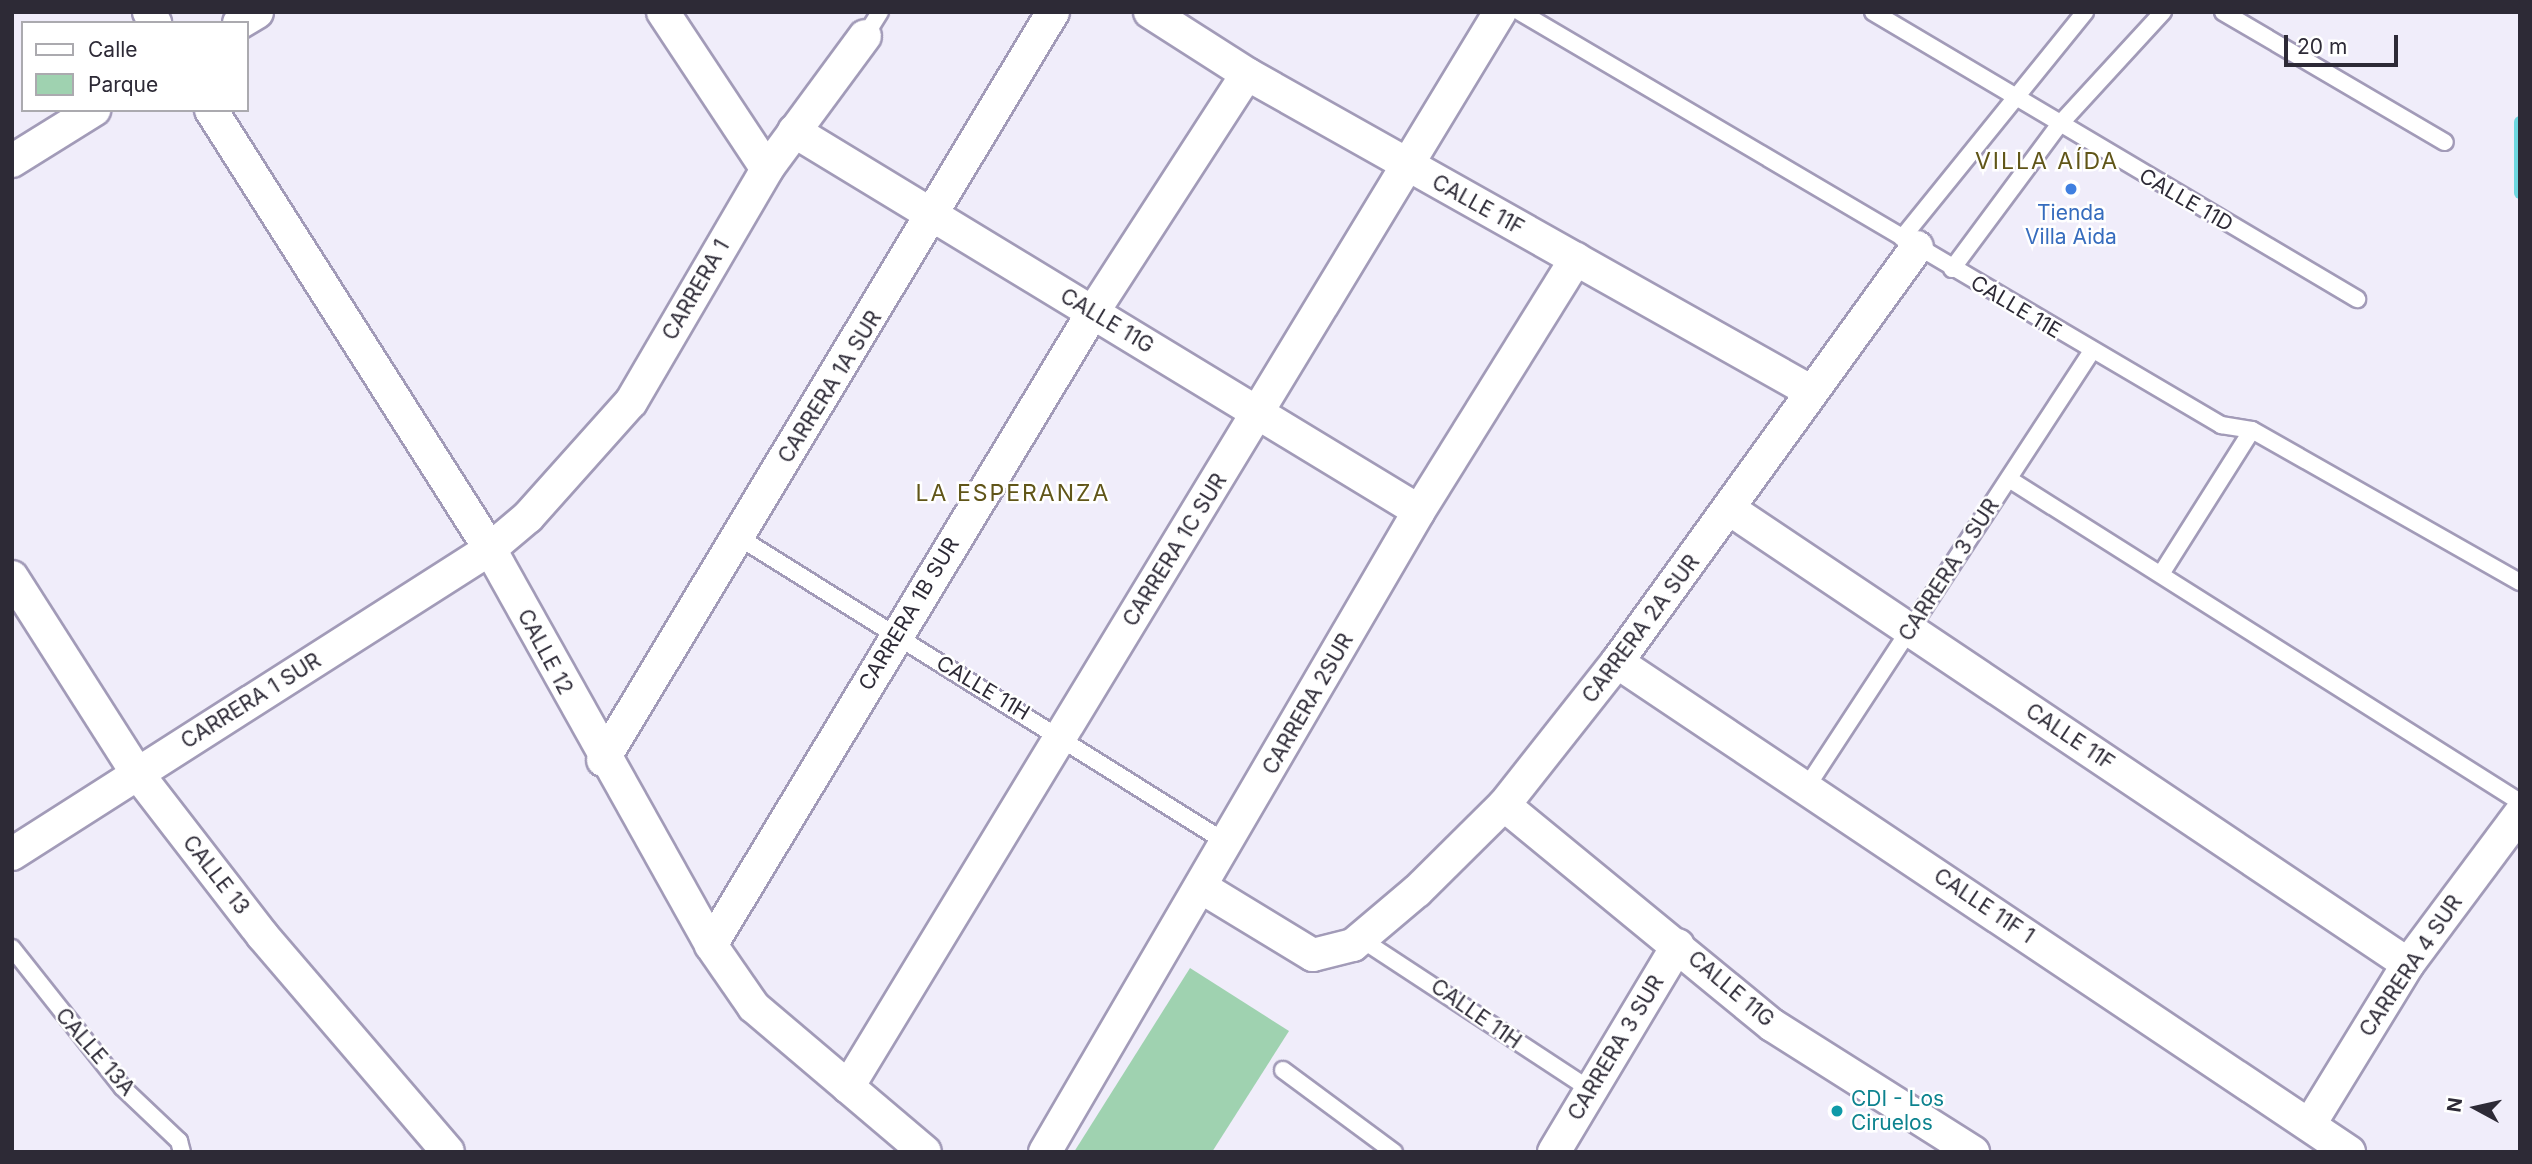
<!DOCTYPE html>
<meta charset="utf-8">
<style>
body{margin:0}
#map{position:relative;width:2532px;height:1164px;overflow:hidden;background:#f0edfa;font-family:Inter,sans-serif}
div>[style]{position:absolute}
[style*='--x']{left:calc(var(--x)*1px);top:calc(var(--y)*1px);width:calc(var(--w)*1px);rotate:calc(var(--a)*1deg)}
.green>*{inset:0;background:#9fd2b0}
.stream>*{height:12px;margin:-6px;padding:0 6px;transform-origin:6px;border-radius:6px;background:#6dd7e0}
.roads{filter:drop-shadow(2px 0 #a29bb8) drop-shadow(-2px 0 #a29bb8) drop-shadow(0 2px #a29bb8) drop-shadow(0 -2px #a29bb8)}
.service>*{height:16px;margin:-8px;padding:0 8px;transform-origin:8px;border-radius:8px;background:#fff}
.minor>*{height:32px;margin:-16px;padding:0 16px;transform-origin:16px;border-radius:16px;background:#fff}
.dots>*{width:19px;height:19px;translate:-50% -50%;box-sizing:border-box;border:4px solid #fff;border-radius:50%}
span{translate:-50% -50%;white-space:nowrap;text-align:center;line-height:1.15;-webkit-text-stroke:5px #fff;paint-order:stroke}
.street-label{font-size:21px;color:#2d2a36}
.shop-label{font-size:21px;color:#366cbe}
.culture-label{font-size:21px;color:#0d838f}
.left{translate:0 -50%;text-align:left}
.neighbourhood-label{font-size:23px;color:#605518;letter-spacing:2px}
.frame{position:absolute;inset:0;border:14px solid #2d2a36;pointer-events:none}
.legend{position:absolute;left:21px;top:21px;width:228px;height:91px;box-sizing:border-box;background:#fff;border:2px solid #abaaaf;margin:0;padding:9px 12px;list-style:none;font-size:21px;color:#2d2a36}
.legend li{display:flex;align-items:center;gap:14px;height:35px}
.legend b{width:35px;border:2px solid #abaaaf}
.north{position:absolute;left:2441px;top:1073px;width:70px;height:70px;-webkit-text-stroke:5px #fff;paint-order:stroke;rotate:278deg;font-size:19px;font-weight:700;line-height:28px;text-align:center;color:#2d2a36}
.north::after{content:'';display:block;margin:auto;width:24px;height:32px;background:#2d2a36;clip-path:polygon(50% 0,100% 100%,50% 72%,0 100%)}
.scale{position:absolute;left:2284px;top:35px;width:114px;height:32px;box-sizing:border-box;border:4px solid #2d2a36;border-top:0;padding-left:9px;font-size:21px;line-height:24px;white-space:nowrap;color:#2d2a36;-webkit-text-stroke:5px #fff;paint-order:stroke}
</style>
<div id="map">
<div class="green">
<i style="clip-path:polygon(1190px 968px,1289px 1031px,1212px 1152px,1074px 1152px)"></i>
</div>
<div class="stream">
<i style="--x:2520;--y:122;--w:71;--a:90"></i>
</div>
<div class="roads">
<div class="service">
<i style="--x:1520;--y:12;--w:814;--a:30.5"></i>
<i style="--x:2221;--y:425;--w:31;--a:9"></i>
<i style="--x:2252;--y:430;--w:308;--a:29.6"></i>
<i style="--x:1873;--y:12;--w:563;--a:30.67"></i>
<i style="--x:2223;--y:12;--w:257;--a:30.4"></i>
<i style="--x:865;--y:36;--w:28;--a:-58"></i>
<i style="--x:1902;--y:238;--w:291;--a:-51"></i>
<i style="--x:1952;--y:269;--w:179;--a:-53.4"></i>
<i style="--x:2059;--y:125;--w:154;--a:-47.4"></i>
<i style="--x:2009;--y:479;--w:605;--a:32.3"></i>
<i style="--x:737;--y:536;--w:578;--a:32.07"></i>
<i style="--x:2161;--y:574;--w:170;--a:-57.7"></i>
<i style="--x:1806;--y:788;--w:522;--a:-56.8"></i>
<i style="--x:1361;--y:939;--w:275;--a:33.3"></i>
<i style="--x:12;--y:948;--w:177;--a:51.6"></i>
<i style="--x:122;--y:1087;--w:79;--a:43.5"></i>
<i style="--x:179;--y:1141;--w:11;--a:75"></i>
<i style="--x:1283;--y:1070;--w:138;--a:36.5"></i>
</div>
<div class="minor">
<i style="--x:149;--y:12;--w:13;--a:61"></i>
<i style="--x:663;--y:12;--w:188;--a:56.5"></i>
<i style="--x:1150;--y:12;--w:115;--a:32.6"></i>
<i style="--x:1247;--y:74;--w:646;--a:29.38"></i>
<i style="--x:239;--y:23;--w:21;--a:-31"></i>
<i style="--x:211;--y:110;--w:520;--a:57.56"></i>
<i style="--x:490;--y:549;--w:453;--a:60.8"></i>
<i style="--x:711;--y:945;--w:75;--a:55.3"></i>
<i style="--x:754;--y:1007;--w:224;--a:40.3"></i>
<i style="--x:794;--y:131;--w:731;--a:31.3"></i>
<i style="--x:12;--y:161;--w:97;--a:-31.9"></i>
<i style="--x:1731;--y:510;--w:815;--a:33.85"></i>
<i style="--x:12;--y:577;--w:232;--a:57.5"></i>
<i style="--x:137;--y:773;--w:206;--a:52.3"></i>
<i style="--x:263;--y:936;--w:284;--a:49.4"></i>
<i style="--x:1617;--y:662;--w:881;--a:33.8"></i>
<i style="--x:603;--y:760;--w:873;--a:-58.97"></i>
<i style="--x:1504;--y:805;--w:347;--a:39.4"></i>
<i style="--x:1772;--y:1025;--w:238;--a:32.3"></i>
<i style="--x:12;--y:854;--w:567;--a:-32.54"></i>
<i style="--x:490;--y:549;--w:50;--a:-40.1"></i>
<i style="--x:528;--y:517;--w:154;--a:-48.2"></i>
<i style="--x:631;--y:402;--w:270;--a:-59.7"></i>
<i style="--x:767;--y:169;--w:165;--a:-53.6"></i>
<i style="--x:1201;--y:887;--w:131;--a:31.3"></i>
<i style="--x:1313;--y:955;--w:41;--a:-14"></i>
<i style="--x:1353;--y:945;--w:84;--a:-40.2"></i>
<i style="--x:1417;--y:891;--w:122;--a:-44.7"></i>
<i style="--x:1504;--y:805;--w:182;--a:-51.7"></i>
<i style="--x:1617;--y:662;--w:512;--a:-54.14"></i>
<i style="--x:711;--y:945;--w:739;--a:-58.89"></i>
<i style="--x:1093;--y:312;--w:283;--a:-57.1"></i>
<i style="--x:848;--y:1087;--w:1257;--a:-58.76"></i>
<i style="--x:2310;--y:1124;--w:188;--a:-58.5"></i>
<i style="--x:2408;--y:964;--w:187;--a:-53.3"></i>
<i style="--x:1045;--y:1152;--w:742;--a:-59.74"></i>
<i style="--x:1419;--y:511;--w:297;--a:-58.1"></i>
<i style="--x:1554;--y:1152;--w:241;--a:-59.1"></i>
</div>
</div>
<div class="dots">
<i style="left:2071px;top:189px;background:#3f7fe0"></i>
<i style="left:1837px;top:1111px;background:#0f9aa8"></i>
</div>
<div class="street-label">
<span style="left:2186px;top:200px;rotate:30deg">CALLE 11D</span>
<span style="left:1478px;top:205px;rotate:29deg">CALLE 11F</span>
<span style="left:696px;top:290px;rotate:-60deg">CARRERA 1</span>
<span style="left:2016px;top:307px;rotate:31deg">CALLE 11E</span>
<span style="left:1107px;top:321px;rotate:31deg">CALLE 11G</span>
<span style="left:830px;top:387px;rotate:-58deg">CARRERA 1A SUR</span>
<span style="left:1175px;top:550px;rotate:-58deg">CARRERA 1C SUR</span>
<span style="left:1949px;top:570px;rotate:-57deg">CARRERA 3 SUR</span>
<span style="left:909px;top:614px;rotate:-59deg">CARRERA 1B SUR</span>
<span style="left:1641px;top:629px;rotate:-53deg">CARRERA 2A SUR</span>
<span style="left:545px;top:652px;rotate:62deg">CALLE 12</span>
<span style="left:983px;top:688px;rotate:31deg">CALLE 11H</span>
<span style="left:251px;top:701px;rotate:-32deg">CARRERA 1 SUR</span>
<span style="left:1308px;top:704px;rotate:-60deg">CARRERA 2SUR</span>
<span style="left:2070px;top:737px;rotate:34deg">CALLE 11F</span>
<span style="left:216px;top:875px;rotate:52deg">CALLE 13</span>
<span style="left:1984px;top:906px;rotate:34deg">CALLE 11F 1</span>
<span style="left:2411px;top:966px;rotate:-56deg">CARRERA 4 SUR</span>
<span style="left:1731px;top:989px;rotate:40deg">CALLE 11G</span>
<span style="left:1476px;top:1014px;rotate:35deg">CALLE 11H</span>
<span style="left:1616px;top:1048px;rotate:-59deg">CARRERA 3 SUR</span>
<span style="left:95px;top:1052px;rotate:49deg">CALLE 13A</span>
</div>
<div class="shop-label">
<span style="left:2071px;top:225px">Tienda<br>Villa Aida</span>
</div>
<div class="culture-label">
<span class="left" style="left:1851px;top:1111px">CDI - Los<br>Ciruelos</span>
</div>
<div class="neighbourhood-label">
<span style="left:2047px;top:161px">VILLA AÍDA</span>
<span style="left:1013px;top:493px">LA ESPERANZA</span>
</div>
<div class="frame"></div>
<ul class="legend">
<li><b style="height:9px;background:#fff"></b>Calle</li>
<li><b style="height:19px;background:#9fd2b0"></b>Parque</li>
</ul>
<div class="north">N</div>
<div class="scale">20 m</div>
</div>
